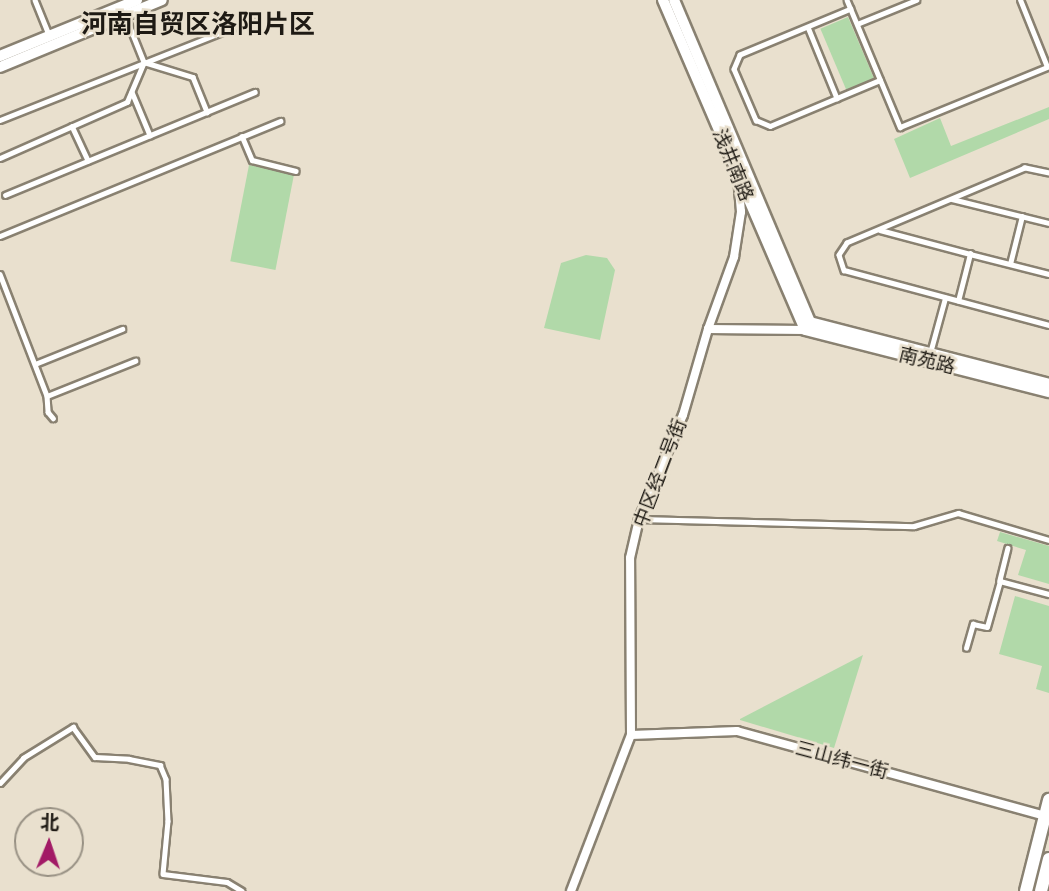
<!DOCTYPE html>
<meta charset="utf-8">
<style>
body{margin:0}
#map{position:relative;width:1049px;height:891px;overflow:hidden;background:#e9e0ce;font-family:"Fira Sans","Noto Sans SC",sans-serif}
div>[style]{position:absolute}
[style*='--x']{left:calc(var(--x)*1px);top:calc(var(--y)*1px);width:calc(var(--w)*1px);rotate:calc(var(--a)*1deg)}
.green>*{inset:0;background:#b1d9a9;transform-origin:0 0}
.roads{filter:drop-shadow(2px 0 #898171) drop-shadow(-2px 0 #898171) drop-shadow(0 2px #898171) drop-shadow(0 -2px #898171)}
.service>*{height:4.5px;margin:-2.25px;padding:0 2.25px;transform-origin:2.25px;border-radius:2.25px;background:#fff}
.minor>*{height:8px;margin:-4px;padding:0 4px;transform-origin:4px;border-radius:4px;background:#fff}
.tertiary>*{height:10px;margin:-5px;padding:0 5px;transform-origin:5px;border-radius:5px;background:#fff}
.secondary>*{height:10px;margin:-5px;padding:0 5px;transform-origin:5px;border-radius:5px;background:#fff}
.primary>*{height:12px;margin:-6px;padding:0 6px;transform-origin:6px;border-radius:6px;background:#fff}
span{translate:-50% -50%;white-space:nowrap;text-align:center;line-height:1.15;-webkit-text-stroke:5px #e9e0ce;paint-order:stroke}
.street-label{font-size:19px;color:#1e1a14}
.district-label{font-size:26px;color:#1e1a14;font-weight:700}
.north{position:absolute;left:14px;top:807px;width:70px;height:70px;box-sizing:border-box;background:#e9e0ce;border:2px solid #989184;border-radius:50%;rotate:2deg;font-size:19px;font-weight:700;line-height:28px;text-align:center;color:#1e1a14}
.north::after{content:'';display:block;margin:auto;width:24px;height:32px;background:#a21a66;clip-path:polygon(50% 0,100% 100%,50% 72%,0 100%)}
</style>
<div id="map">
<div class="green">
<i style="left:848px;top:17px;width:67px;height:30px;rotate:67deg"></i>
<i style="clip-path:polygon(1049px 107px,1049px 119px,910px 178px,894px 139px,940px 118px,951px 146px)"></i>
<i style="left:249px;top:165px;width:46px;height:98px;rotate:11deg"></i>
<i style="clip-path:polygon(586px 255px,607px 258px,615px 270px,600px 340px,544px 328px,561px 263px)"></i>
<i style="clip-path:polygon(1000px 532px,1049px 546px,1049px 584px,1018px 575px,1026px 550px,997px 541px)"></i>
<i style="clip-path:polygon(1015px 596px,1049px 606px,1049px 693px,1036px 689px,1042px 666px,999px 654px)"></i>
<i style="clip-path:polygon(863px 655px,834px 748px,740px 720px,740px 719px)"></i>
</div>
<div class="roads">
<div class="service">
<i style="--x:35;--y:0;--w:38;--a:68"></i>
<i style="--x:847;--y:0;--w:138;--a:67.3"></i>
<i style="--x:900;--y:127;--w:159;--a:-22.2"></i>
<i style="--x:1047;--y:67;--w:72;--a:-111.9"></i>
<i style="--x:851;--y:9;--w:120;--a:157.5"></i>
<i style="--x:740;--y:55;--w:15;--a:113"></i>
<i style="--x:734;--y:69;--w:56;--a:66.7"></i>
<i style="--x:756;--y:120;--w:15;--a:23"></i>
<i style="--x:770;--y:126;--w:119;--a:-22.7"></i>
<i style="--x:126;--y:17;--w:48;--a:68.2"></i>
<i style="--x:857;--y:24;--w:64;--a:-22.1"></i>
<i style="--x:808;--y:27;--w:77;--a:67.8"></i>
<i style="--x:132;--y:92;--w:47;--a:67.3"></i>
<i style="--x:0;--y:120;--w:271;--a:-21.6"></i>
<i style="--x:72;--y:126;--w:38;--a:65"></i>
<i style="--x:242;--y:136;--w:26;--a:67"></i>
<i style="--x:252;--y:160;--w:45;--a:14"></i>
<i style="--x:0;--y:158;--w:139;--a:-23.8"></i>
<i style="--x:127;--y:102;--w:43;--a:-67"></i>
<i style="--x:144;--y:62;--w:51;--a:17"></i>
<i style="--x:193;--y:77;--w:38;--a:68"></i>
<i style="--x:1049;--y:173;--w:25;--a:-168"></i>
<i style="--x:1025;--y:168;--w:193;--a:157.2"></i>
<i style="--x:847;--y:243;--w:14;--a:124"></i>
<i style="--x:839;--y:255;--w:16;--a:72"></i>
<i style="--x:844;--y:270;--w:212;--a:15"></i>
<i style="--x:5;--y:195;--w:270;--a:-22.4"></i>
<i style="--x:952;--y:199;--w:100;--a:13.9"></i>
<i style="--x:880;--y:230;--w:93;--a:14.9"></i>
<i style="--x:0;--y:236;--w:303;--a:-22.3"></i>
<i style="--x:1010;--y:264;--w:49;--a:-76"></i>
<i style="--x:0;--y:274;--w:131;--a:68.9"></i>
<i style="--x:47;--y:396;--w:16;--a:86"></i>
<i style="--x:48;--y:412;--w:8;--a:50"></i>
<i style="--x:958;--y:301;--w:49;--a:-75.7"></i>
<i style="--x:970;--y:254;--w:81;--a:14.2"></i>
<i style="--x:930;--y:353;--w:57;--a:-74.7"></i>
<i style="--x:35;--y:364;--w:94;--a:-21.9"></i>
<i style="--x:47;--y:396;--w:95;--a:-21.7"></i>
<i style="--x:640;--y:519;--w:274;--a:1.5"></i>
<i style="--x:914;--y:526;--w:46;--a:-16.5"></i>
<i style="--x:958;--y:513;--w:95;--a:16.5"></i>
<i style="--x:1008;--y:548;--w:34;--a:104"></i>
<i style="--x:1000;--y:581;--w:51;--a:14.9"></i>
<i style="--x:966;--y:648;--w:25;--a:-74"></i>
<i style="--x:973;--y:624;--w:14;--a:12"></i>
<i style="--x:987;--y:627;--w:48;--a:-74.2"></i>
<i style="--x:0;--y:783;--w:34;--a:-47"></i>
<i style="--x:23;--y:758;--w:59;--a:-31.8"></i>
<i style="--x:73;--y:727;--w:37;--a:54"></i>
<i style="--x:95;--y:757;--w:34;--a:3"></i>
<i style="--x:129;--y:759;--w:32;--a:11"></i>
<i style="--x:160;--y:765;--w:15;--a:67"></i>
<i style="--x:166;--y:779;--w:42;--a:87.3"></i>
<i style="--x:168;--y:821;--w:53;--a:95.4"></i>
<i style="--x:163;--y:874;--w:64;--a:7.1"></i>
<i style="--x:227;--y:882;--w:17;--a:31"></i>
</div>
<div class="minor">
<i style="--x:708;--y:329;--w:97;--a:0.6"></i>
<i style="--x:805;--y:330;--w:6;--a:-59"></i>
<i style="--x:631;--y:735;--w:106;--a:-2.2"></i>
<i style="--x:737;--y:731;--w:324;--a:15.4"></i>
<i style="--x:571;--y:891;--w:167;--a:-69"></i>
<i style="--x:631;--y:735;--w:177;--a:-90.3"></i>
<i style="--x:630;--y:558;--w:40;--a:-77"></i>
<i style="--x:639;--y:519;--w:113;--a:-67.1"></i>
<i style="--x:683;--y:415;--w:90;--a:-73.8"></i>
<i style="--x:708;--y:329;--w:77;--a:-70.1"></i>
<i style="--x:734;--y:257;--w:46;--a:-81.2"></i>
<i style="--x:741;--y:212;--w:33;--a:-95"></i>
</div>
<div class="tertiary">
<i style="--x:663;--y:0;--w:359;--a:66.7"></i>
<i style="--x:805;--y:330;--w:252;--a:14.3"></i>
<i style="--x:674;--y:0;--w:350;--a:67.1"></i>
<i style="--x:810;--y:322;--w:247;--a:14.5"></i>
</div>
<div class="secondary">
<i style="--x:0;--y:56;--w:148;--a:-22.2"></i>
<i style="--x:0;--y:67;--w:175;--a:-22.5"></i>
</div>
<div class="primary">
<i style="--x:1026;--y:891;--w:94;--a:-75.8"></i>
<i style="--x:1041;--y:891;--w:33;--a:-76"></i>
</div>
</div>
<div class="street-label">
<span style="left:733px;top:165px;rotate:68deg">浅井南路</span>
<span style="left:927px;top:361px;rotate:14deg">南苑路</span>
<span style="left:660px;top:473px;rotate:-69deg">中区经二号街</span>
<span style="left:842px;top:760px;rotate:15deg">三山纬一街</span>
</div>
<div class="district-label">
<span style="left:198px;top:25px">河南自贸区洛阳片区</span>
</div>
<div class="north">北</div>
</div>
